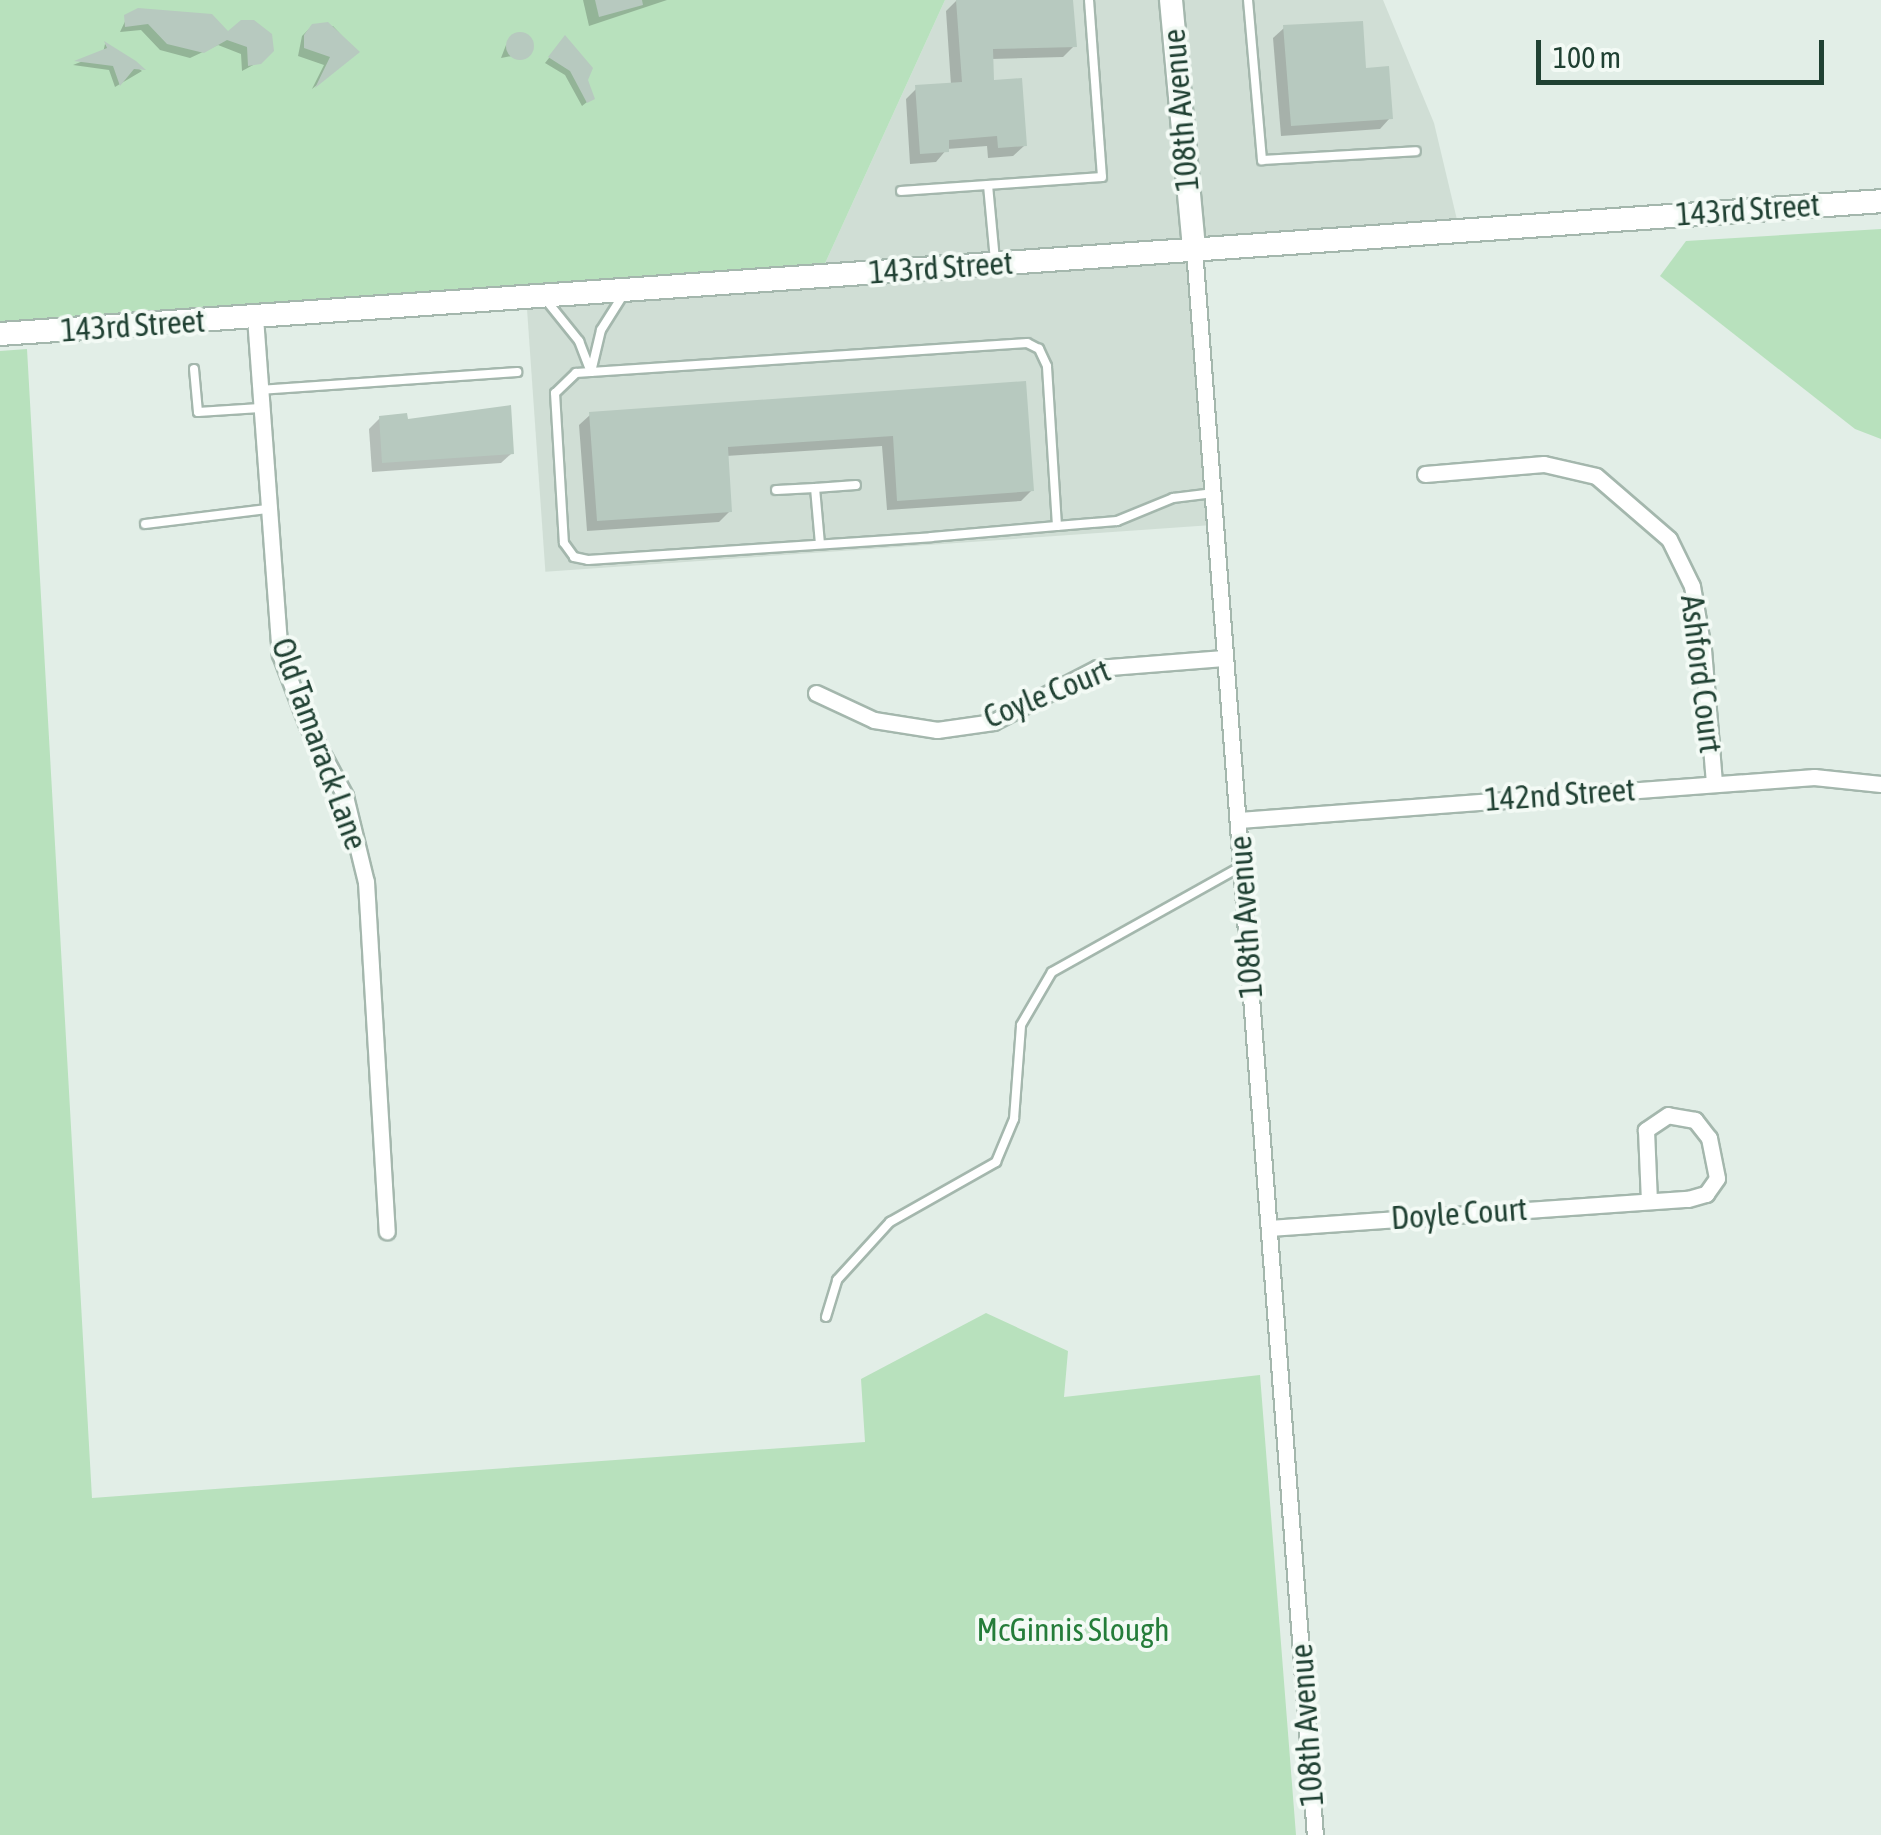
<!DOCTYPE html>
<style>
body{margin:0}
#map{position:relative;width:1881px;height:1835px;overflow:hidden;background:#e2eee7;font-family:"Asap Condensed",sans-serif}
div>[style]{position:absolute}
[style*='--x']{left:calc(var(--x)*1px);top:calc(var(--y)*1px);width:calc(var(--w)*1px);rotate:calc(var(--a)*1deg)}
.built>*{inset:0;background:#d0ded5;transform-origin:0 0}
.green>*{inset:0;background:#b8e1bd}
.shadow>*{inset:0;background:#0003}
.building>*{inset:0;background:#b7c9bf}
.round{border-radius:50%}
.roads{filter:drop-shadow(2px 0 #a4b7ad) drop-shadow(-2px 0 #a4b7ad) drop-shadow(0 2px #a4b7ad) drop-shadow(0 -2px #a4b7ad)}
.lane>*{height:8px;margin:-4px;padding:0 4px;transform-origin:4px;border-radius:4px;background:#fff}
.street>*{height:15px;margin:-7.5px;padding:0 7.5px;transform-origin:7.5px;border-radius:7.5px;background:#fff}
.secondary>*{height:22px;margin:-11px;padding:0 11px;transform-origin:11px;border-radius:11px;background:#fff}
span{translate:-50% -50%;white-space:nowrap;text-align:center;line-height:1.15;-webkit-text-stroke:8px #f3faf5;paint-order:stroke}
.street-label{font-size:32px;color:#204133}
.park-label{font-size:32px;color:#257d3a}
.scale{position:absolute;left:1536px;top:40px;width:288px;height:45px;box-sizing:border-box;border:5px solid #204133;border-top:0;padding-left:12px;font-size:30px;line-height:35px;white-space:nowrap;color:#204133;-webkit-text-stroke:8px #f3faf5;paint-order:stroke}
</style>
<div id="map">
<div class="built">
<i style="clip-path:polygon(945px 0,1165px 0,1187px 243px,822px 270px)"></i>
<i style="clip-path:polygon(1178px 0,1383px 0,1434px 123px,1458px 224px,1201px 243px)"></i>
<i style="left:1190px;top:257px;width:269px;height:665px;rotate:86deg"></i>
</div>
<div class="green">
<i style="clip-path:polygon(0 0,945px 0,822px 270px,0 325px)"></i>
<i style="clip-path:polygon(1881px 229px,1881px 439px,1855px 429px,1660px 276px,1686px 241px)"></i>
<i style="clip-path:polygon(27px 349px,92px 1498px,865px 1442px,861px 1379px,986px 1313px,1068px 1351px,1064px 1397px,1260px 1375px,1296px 1835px,0 1835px,0 351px)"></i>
</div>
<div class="shadow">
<i style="clip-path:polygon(583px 0,667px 0,589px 26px)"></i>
<i style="clip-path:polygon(957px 0,1071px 0,1074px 46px,1063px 57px,991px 59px,992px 83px,1024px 146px,1013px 156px,988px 158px,987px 146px,947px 149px,936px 162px,910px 164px,906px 99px,917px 88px,951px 85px,946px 11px)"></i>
<i style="clip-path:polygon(129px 13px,211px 16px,228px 34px,251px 22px,259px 62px,242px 71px,241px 54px,218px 45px,190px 58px,160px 50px,141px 30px,120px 32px)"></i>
<i style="clip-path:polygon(333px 26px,357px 52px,312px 89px,324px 65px,298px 56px,302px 36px,310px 28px)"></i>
<i style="clip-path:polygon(1284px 28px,1364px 70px,1390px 118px,1380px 129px,1281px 136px,1273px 38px)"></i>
<i style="clip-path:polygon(529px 36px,528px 53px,501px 58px,506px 45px)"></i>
<i style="clip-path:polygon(561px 43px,592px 98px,582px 106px,565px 75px,545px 63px)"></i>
<i style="clip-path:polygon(105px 44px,142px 71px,115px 87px,109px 70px,73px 65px,103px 53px)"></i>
<i style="clip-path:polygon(1024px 383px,1032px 490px,1021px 501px,887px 510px,882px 446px,726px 456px,730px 511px,719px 522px,587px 531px,579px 425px,590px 415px)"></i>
<i style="clip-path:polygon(380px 418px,406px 422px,512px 453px,501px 463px,372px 472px,369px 429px)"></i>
</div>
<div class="building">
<i style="clip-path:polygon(595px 0,642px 0,643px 5px,599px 17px)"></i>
<i style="clip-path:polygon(956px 0,1073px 0,1077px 47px,993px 49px,994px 80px,1022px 78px,1027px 146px,998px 148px,997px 136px,949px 140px,949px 152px,920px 154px,915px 85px,962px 82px)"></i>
<i style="clip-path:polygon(138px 8px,212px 14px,228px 31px,241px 20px,254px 20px,272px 34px,274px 51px,261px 64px,248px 66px,247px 47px,227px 40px,204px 53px,167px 44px,148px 24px,125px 27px,124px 15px)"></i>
<i style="clip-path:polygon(1363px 21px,1366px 68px,1389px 66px,1393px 119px,1291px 126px,1283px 25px)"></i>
<i style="clip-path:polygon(328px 22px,360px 52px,315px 88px,330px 57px,304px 48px,304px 35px,312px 24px)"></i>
<i class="round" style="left:506px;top:32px;width:28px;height:28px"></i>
<i style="clip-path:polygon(565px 35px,593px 68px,588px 80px,595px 99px,587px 103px,570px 71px,548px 57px)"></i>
<i style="clip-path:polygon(104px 41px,136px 61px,146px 70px,134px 69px,120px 86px,113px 66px,74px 61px,107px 48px)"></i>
<i style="clip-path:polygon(1026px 381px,1034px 491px,897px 501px,893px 436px,728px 447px,732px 512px,597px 521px,589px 412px)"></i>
<i style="clip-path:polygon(511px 405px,514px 454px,382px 463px,379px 416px,407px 413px,408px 419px)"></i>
</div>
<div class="roads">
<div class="lane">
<i style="--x:1248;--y:0;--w:161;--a:85"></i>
<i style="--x:1262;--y:160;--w:154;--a:-3.3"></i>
<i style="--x:988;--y:185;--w:75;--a:84.7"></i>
<i style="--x:901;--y:191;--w:201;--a:-4"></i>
<i style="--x:1102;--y:177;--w:177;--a:-94.2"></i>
<i style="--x:546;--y:300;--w:53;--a:51.2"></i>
<i style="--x:579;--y:341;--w:33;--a:69"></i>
<i style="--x:591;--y:372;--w:43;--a:-76.6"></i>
<i style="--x:601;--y:330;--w:41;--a:-57.8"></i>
<i style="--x:194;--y:369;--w:43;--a:84.7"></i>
<i style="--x:198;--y:412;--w:62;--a:-3.7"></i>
<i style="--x:259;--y:390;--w:259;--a:-4"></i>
<i style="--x:776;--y:490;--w:39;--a:-3"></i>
<i style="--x:145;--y:524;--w:123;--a:-7"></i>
<i style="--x:1057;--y:526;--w:160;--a:-93.6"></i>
<i style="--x:1047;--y:366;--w:19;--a:-115"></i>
<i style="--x:1039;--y:349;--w:13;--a:-153"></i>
<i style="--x:1027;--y:343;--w:452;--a:176.2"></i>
<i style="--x:576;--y:373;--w:29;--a:136"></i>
<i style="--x:555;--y:393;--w:150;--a:86.6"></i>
<i style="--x:564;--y:543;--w:17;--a:54"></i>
<i style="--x:574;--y:557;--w:14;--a:12"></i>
<i style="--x:588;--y:560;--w:344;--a:-3.8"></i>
<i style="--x:931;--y:537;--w:126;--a:-5"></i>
<i style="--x:1057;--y:526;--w:60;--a:-4.8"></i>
<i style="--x:1117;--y:521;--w:61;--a:-22.3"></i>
<i style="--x:1173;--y:498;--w:39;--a:-7"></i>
<i style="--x:820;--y:544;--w:56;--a:-95.1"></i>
<i style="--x:815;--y:488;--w:41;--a:-4.2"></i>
<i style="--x:826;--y:1317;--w:39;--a:-73"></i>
<i style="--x:837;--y:1280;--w:79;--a:-47.6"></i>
<i style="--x:890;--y:1222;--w:122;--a:-29.5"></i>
<i style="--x:996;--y:1162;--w:47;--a:-67.3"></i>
<i style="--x:1014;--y:1119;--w:94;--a:-85.7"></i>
<i style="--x:1021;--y:1025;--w:61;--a:-59.7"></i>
<i style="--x:1052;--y:972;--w:213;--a:-29.2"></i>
</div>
<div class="street">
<i style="--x:1194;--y:249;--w:1591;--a:85.64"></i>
<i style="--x:255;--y:317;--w:338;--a:85.8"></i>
<i style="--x:280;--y:654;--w:76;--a:69.2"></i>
<i style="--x:307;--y:725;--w:81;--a:61.8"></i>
<i style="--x:345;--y:796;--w:89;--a:76.3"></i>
<i style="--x:366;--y:882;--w:350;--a:86.6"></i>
<i style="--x:1425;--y:474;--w:119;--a:-4.8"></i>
<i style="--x:1544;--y:464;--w:53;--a:13"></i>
<i style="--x:1596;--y:476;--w:96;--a:40.8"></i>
<i style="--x:1669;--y:539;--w:52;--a:63.9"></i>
<i style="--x:1692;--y:586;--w:64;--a:80.1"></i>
<i style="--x:1703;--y:649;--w:135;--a:85.3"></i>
<i style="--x:816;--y:693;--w:64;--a:25"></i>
<i style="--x:874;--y:720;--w:64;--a:9"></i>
<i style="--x:937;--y:730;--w:57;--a:-8.1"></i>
<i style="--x:993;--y:722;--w:117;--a:-27.4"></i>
<i style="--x:1097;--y:668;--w:127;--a:-4.5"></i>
<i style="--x:1239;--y:820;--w:577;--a:-4.28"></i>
<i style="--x:1814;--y:777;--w:67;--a:6"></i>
<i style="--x:1269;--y:1228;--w:420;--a:-4"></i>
<i style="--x:1688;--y:1199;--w:19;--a:-16"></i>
<i style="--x:1706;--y:1194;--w:19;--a:-55"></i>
<i style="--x:1717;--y:1178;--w:41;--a:-101.3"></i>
<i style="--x:1709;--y:1138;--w:23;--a:-128"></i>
<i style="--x:1695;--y:1120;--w:27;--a:-170"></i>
<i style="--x:1668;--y:1115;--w:27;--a:146"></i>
<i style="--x:1646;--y:1130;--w:71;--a:87.6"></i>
</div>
<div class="secondary">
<i style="--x:1171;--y:0;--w:250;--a:84.7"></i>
<i style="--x:0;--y:334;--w:1886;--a:-4.04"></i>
</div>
</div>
<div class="street-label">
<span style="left:1181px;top:110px;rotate:-95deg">108th Avenue</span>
<span style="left:1748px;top:210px;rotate:-4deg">143rd Street</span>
<span style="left:941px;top:268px;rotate:-4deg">143rd Street</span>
<span style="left:133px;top:326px;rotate:-4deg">143rd Street</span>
<span style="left:1701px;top:674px;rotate:83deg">Ashford Court</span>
<span style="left:1047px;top:694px;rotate:-22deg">Coyle Court</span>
<span style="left:319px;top:744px;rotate:70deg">Old Tamarack Lane</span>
<span style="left:1560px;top:795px;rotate:-4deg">142nd Street</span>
<span style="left:1246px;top:917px;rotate:-94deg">108th Avenue</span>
<span style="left:1459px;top:1214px;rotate:-4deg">Doyle Court</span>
<span style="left:1307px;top:1725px;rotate:-94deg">108th Avenue</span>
</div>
<div class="park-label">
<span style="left:1073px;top:1630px">McGinnis Slough</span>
</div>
<div class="scale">100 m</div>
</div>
